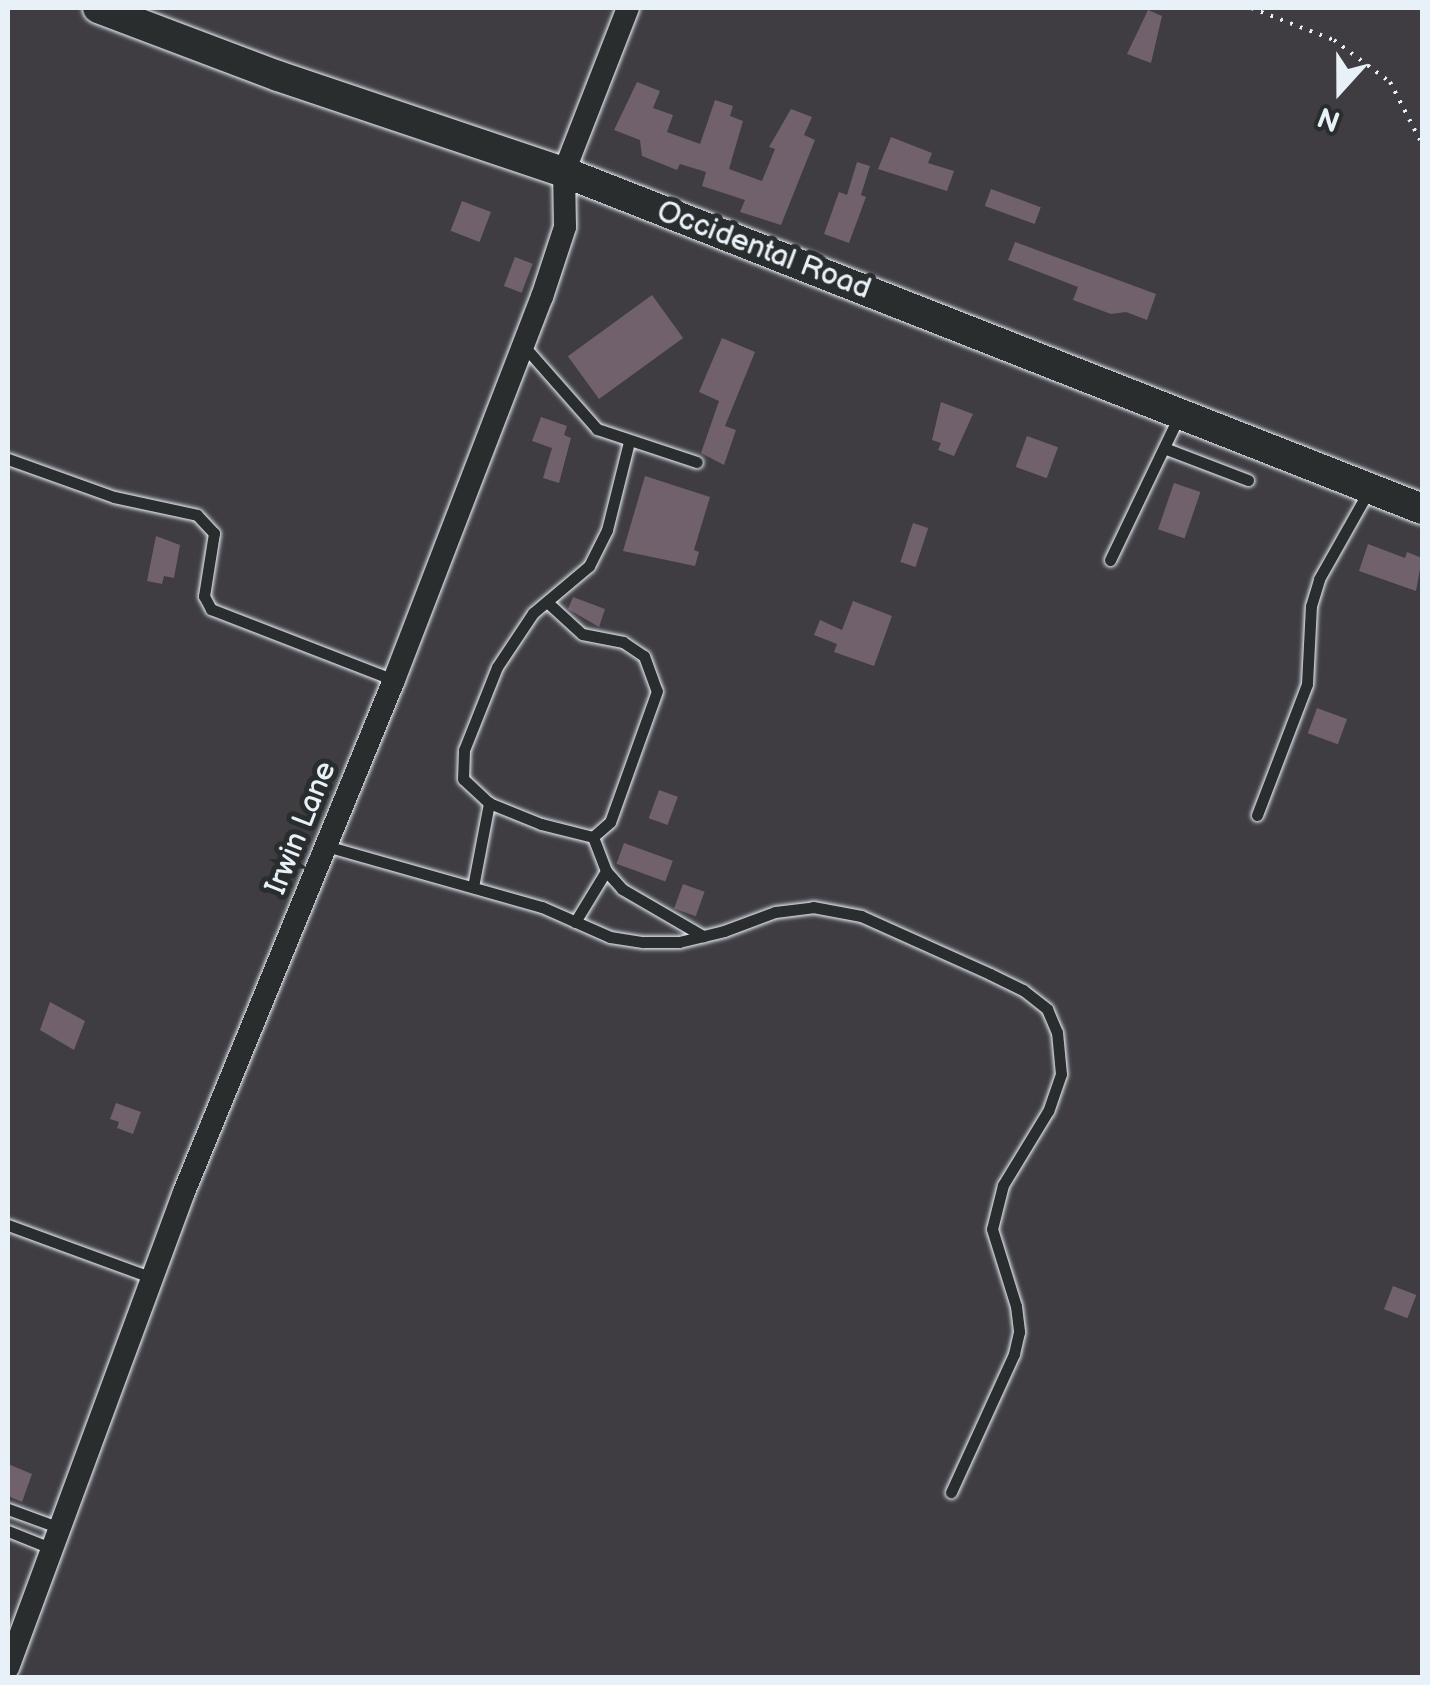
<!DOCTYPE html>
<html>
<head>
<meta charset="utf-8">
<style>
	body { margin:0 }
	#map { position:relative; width:1430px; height:1685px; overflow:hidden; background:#3f3d41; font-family:"Balsamiq Sans",sans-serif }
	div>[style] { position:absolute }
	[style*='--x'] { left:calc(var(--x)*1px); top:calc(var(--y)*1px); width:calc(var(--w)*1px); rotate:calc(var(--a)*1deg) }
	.building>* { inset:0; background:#70616c; transform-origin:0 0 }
	.path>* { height:4px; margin-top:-2px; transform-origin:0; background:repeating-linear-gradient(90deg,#e8f1f8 0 2.5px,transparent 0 10.5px) }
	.roads { filter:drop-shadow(0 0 2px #e8f1f8) drop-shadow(0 0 2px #e8f1f8) }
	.lane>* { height:11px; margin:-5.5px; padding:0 5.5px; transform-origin:5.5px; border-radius:5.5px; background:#2a2d2e }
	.street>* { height:22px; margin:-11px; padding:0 11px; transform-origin:11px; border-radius:11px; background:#2a2d2e }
	.secondary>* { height:30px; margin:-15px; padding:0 15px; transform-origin:15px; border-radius:15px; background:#2a2d2e }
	span { translate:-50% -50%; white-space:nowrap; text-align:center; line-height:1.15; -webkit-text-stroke:10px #2a2d2e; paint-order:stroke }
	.street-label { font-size:30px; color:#e8f1f8 }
	.frame { position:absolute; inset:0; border:10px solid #e8f1f8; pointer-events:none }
	.north { position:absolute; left:1290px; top:40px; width:100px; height:100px; -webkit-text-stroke:8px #2a2d2e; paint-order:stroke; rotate:201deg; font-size:28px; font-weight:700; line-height:40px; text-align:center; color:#e8f1f8 }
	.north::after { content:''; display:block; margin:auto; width:35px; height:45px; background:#e8f1f8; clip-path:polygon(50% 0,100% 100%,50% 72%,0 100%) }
</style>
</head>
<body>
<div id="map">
	<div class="building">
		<div style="clip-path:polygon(1148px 10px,1162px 16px,1151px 63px,1127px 54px)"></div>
		<div style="clip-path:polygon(637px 82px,660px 91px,653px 108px,673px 115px,667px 132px,700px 144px,715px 100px,733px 106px,730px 116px,743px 121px,729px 169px,762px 181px,775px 149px,769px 147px,791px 109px,812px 117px,804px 135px,815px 140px,781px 225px,740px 212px,745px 200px,702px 186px,706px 172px,680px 164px,677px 170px,642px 156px,640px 140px,614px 130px)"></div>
		<div style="clip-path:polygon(891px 137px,932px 153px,928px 163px,954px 171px,947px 191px,878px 169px)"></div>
		<div style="clip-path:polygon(857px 162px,870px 166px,861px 195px,866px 197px,849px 243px,824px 234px,839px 192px,847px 195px)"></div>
		<div style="left:991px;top:189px;width:53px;height:18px;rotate:20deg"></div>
		<div style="left:462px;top:201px;width:31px;height:32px;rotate:21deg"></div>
		<div style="clip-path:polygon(1015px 242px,1156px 294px,1147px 320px,1126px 312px,1111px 314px,1073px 300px,1078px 287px,1008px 260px)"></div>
		<div style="left:515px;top:257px;width:19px;height:31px;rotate:21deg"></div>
		<div style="left:652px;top:295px;width:53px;height:104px;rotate:54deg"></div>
		<div style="clip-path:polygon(722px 338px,755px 352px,725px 426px,736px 430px,724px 465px,701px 453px,719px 401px,699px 392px)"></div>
		<div style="clip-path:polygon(941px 402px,973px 414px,954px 456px,938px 450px,941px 443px,932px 440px)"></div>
		<div style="clip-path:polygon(541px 417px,567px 426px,564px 435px,571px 438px,559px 483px,543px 478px,552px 448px,532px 441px)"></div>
		<div style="left:1027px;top:436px;width:33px;height:33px;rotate:20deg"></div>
		<div style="clip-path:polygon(645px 476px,710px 497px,694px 550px,699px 552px,695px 566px,623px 551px)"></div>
		<div style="left:1174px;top:483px;width:28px;height:49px;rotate:19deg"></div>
		<div style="left:913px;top:523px;width:16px;height:41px;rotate:18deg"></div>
		<div style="clip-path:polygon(156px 536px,180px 545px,174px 578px,164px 576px,162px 584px,147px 581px)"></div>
		<div style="clip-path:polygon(1368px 544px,1405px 558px,1407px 552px,1422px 558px,1416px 591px,1359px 571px)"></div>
		<div style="clip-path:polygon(573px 597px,605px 609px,599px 627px,568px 609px)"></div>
		<div style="clip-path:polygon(853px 601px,892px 616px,874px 666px,834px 652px,837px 644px,814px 635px,820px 620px,842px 630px)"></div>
		<div style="left:1317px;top:708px;width:32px;height:27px;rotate:20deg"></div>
		<div style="left:659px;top:790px;width:20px;height:30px;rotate:20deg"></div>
		<div style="left:624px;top:843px;width:52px;height:22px;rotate:20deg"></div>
		<div style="left:683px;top:884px;width:23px;height:26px;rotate:20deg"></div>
		<div style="clip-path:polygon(50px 1002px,85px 1021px,74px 1050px,40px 1030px)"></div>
		<div style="clip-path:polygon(116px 1103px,141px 1112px,133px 1134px,117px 1128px,119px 1122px,110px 1119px)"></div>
		<div style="left:1393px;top:1286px;width:25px;height:25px;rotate:21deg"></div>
		<div style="clip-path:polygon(8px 1464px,32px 1474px,22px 1502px,8px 1496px)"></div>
	</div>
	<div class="path">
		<div style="--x:1251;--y:8;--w:89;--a:21.1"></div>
		<div style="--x:1334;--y:40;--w:70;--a:36.9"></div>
		<div style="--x:1390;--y:82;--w:70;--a:62.7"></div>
	</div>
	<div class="roads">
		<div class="lane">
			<div style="--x:523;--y:345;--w:112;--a:48.6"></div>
			<div style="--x:597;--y:429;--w:105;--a:18.3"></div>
			<div style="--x:1164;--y:448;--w:90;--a:20.9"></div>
			<div style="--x:8;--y:459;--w:113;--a:19.7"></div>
			<div style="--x:114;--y:497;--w:85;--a:12.2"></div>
			<div style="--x:197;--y:515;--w:25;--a:47"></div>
			<div style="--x:214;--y:533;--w:64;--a:99"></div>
			<div style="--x:204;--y:596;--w:15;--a:62"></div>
			<div style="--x:211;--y:609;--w:196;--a:21.2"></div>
			<div style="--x:1110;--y:560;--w:162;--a:-64.4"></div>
			<div style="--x:547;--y:602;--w:47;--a:42.4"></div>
			<div style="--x:582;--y:634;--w:42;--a:11"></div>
			<div style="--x:623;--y:642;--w:25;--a:34"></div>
			<div style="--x:644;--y:656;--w:37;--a:70"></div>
			<div style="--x:657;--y:691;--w:139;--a:109.7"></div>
			<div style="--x:610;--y:822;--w:23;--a:139"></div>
			<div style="--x:593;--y:837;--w:54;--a:-166"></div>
			<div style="--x:541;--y:824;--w:56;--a:-158"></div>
			<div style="--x:489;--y:803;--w:35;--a:-137"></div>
			<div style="--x:463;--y:779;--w:29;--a:-88"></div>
			<div style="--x:464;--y:750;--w:89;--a:-68.3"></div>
			<div style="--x:497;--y:667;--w:65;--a:-56.3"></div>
			<div style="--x:533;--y:613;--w:73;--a:-40"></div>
			<div style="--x:589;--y:566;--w:40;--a:-63.4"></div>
			<div style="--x:607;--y:530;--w:91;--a:-76"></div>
			<div style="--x:1257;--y:815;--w:140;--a:-69.1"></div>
			<div style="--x:1307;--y:684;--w:78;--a:-87.1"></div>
			<div style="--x:1311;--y:606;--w:28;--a:-73"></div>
			<div style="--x:1319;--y:579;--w:100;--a:-60.6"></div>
			<div style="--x:593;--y:837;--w:36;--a:69"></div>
			<div style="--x:606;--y:871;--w:24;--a:48"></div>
			<div style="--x:622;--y:889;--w:94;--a:30.1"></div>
			<div style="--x:326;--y:846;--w:224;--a:15.8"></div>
			<div style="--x:542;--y:907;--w:74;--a:23.8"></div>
			<div style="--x:610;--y:937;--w:33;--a:9"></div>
			<div style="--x:643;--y:942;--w:36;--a:0"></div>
			<div style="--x:679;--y:942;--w:46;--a:-13.7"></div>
			<div style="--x:724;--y:931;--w:54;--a:-20.4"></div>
			<div style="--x:775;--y:912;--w:38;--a:-7"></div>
			<div style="--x:813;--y:907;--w:49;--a:10.6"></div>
			<div style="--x:861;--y:916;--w:141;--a:24.2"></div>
			<div style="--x:990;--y:974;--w:37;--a:26"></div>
			<div style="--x:1023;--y:990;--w:31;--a:38"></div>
			<div style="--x:1047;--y:1009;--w:25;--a:67"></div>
			<div style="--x:1057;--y:1032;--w:42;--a:84.6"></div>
			<div style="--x:1061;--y:1074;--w:39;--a:109"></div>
			<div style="--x:1048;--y:1111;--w:87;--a:121.3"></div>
			<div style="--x:1003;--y:1185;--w:45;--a:104"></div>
			<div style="--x:992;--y:1229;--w:81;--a:72.7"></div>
			<div style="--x:1016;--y:1306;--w:26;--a:83"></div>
			<div style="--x:1019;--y:1332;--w:23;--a:103"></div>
			<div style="--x:1014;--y:1354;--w:152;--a:114.5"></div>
			<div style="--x:473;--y:887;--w:86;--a:-79.2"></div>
			<div style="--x:575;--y:922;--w:60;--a:-58.7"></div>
			<div style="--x:8;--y:1225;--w:154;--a:20.1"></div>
			<div style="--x:8;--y:1509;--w:55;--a:20.1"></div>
			<div style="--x:8;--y:1531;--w:48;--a:21.8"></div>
		</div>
		<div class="street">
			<div style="--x:8;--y:1668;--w:507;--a:-69.71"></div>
			<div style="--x:184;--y:1192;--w:553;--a:-67.7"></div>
			<div style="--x:394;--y:680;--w:411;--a:-68.9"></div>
			<div style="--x:542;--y:297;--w:74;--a:-71.8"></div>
			<div style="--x:565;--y:227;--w:55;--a:-91"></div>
			<div style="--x:564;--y:172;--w:176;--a:-68.7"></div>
		</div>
		<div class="secondary">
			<div style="--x:98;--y:8;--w:192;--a:20.7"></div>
			<div style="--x:278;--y:76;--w:302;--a:18.6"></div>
			<div style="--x:564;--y:172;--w:922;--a:21.44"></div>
		</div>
	</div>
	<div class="street-label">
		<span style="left:764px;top:250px;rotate:21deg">Occidental Road</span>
		<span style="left:301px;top:828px;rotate:-68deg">Irwin Lane</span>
	</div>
	<div class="frame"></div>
	<div class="north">N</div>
</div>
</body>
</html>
